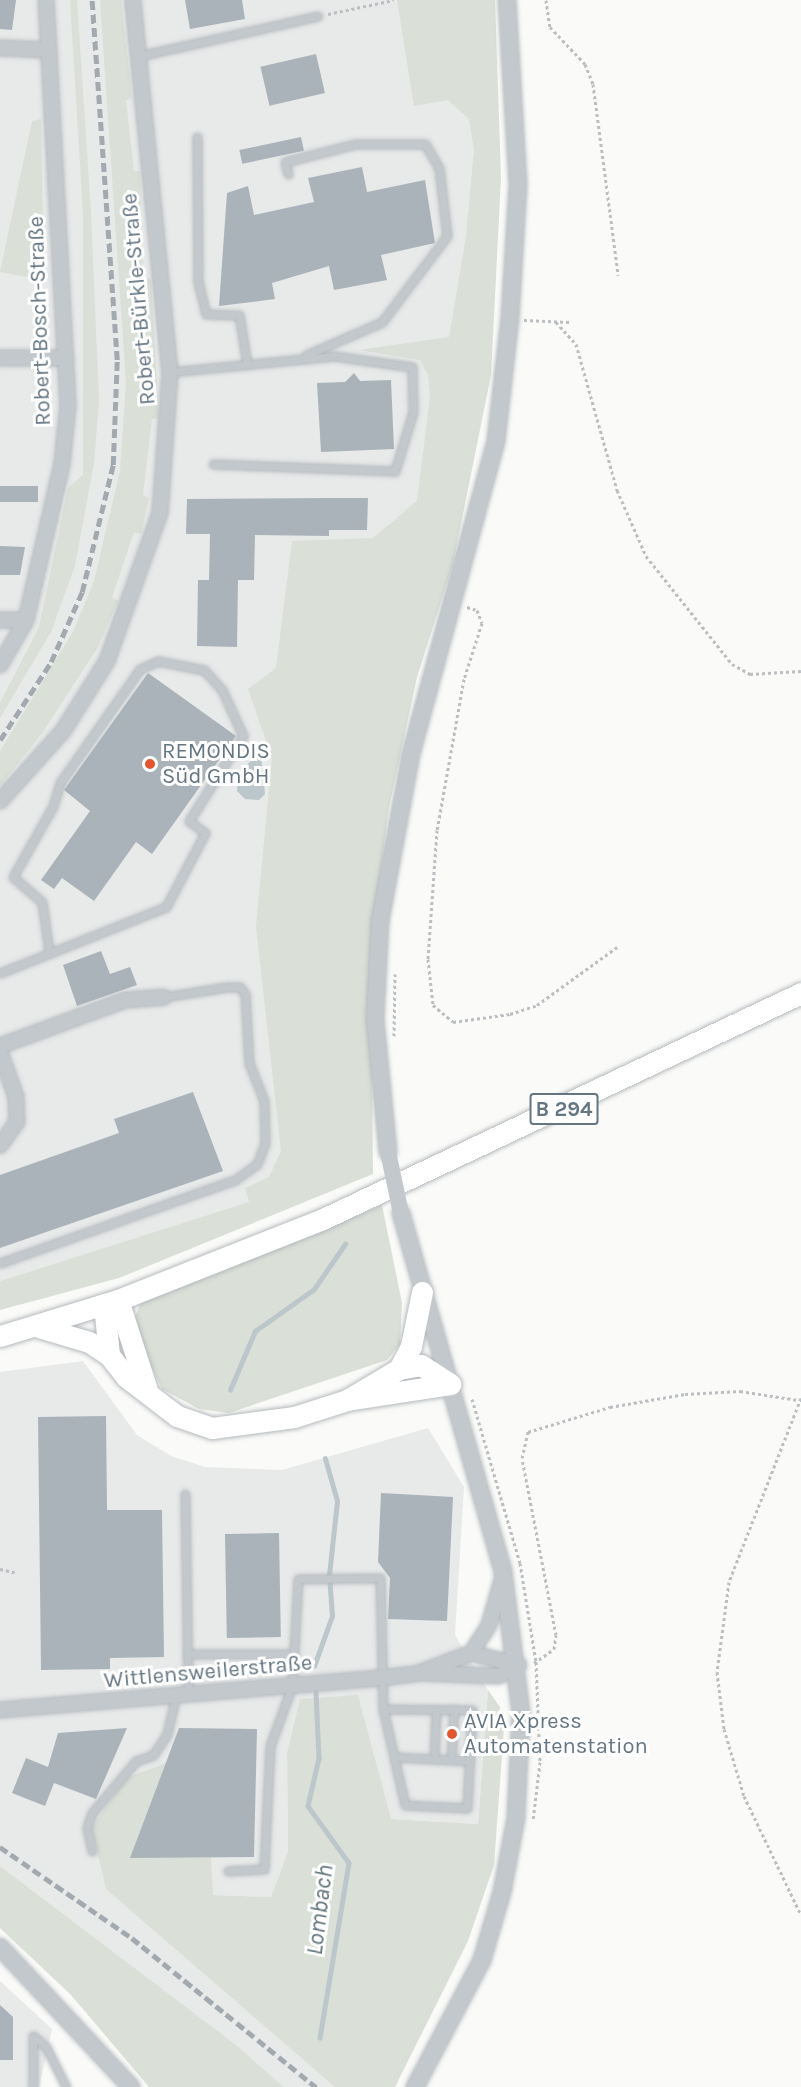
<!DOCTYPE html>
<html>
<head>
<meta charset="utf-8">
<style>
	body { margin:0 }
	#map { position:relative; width:801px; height:2087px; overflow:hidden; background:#fafaf8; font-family:Karla,sans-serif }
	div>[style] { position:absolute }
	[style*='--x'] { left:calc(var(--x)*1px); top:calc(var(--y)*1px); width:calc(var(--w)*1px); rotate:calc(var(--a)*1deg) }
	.built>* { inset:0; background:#e8e9e9 }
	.green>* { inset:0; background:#dadfd7 }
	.water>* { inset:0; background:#bbc7cb }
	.stream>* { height:4.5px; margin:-2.25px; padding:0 2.25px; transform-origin:2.25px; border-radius:2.25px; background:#bbc7cb }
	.building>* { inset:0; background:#aab3b9; transform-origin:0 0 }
	.path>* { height:3px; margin-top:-1.5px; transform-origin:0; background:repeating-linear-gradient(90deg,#bbbfc2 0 3px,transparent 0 6px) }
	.roads { filter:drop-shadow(0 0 2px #b5babe) drop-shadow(0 0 2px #b5babe) }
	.service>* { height:7px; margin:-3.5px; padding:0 3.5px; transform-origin:3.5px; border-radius:3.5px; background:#c3c8cc }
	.minor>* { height:14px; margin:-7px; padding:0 7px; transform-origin:7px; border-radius:7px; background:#c3c8cc }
	.tertiary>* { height:16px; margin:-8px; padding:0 8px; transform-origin:8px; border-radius:8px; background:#c3c8cc }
	.primary>* { height:21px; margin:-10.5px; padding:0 10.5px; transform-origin:10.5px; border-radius:10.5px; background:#fff }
	.rail>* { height:4.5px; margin-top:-2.25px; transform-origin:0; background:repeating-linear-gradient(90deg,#a2aab0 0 9px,transparent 0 13.5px) }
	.tertiary-bridge>* { height:16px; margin:-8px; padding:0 8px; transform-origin:8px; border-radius:8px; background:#c3c8cc }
	.dots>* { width:16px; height:16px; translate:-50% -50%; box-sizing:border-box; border:3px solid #fff; border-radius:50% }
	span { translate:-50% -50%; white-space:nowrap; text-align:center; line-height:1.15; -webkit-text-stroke:6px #fff; paint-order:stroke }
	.shield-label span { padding:2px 4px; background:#fff; border:2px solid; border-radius:4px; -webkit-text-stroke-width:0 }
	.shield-label { font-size:21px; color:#657683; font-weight:700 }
	.street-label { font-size:22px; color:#657683 }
	.poi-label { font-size:22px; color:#657683 }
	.left { translate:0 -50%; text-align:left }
	.water-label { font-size:24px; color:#60757c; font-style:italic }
</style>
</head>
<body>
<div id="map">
	<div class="built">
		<div style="clip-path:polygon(0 0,476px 0,492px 216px,350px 995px,361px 1167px,0 1281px)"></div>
		<div style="clip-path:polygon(83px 1361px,137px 1435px,171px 1456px,205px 1467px,282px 1470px,428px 1428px,464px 1487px,455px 1635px,488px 1690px,478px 1824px,390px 1819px,358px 1696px,287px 1754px,288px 1851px,271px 1897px,213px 1895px,338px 2087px,284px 2087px,235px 2044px,0 1866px,0 1372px)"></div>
		<div style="clip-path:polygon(0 1981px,52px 2029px,39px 2087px,0 2087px)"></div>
	</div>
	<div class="green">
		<div style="clip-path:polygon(70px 0,77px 0,91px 213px,99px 401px,94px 463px,75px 566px,51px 632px,0 718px,0 703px,39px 627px,68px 488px,83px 475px,83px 214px)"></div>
		<div style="clip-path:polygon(100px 0,121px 0,132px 98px,126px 100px,134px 171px,140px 171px,143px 278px,151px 278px,159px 418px,152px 419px,143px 495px,149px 498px,141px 534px,134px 532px,112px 597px,118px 601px,98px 647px,43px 732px,0 786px,0 751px,73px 632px,94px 581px,120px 471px,126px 383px)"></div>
		<div style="clip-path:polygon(397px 0,495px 0,501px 178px,491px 375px,453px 564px,417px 677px,389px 808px,371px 947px,373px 1174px,119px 1278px,0 1310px,0 1281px,249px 1202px,245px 1188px,269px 1177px,281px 1151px,256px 926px,272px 758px,248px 689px,276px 668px,292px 541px,373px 538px,417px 501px,430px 397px,428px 375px,420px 360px,359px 350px,449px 337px,466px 236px,474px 150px,469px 119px,448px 100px,414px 106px)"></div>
		<div style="clip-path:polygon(41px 119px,44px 280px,0 272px,32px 121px)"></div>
		<div style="clip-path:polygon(382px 1205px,402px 1303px,400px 1344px,387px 1360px,229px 1413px,199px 1409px,162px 1389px,132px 1325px,142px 1299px)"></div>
		<div style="clip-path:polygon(488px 1690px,505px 1714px,494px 1865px,468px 1941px,395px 2087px,335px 2087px,106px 1889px,92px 1828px,126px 1778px,166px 1763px,130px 1858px,211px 1857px,213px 1895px,271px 1897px,288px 1851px,287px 1754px,300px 1699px,358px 1695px,391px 1819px,478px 1824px)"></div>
		<div style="clip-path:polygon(0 1866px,235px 2044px,284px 2087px,149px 2087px,71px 1995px,0 1928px)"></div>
	</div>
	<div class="water">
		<div style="clip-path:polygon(260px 746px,265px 794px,259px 800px,245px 799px,237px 791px,238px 779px)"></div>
	</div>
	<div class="stream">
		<div style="--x:230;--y:1390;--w:64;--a:-67"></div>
		<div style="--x:255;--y:1331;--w:72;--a:-35.4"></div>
		<div style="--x:314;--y:1289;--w:55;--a:-55.4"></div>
		<div style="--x:314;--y:1666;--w:53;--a:-70.2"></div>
		<div style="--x:332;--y:1616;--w:41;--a:-94.2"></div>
		<div style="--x:329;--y:1575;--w:74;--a:-83.8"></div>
		<div style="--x:337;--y:1501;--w:44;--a:-105.9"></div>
		<div style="--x:316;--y:1692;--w:66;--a:87.4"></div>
		<div style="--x:319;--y:1758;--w:49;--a:102.9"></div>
		<div style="--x:308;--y:1806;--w:70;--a:54.3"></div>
		<div style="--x:349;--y:1863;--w:177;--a:99.4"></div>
	</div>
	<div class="building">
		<div style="clip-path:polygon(0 0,16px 0,12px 30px,0 29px)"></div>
		<div style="clip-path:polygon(185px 0,242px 0,245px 19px,190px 29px)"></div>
		<div style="left:316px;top:54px;width:40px;height:57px;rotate:77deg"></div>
		<div style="left:301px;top:137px;width:14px;height:63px;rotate:78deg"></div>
		<div style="clip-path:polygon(362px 167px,367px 192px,425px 180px,435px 243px,381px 255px,387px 280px,334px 290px,329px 266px,272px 283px,275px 299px,219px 306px,227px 193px,248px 186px,254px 215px,314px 202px,308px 178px)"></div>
		<div style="clip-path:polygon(354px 373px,360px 381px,391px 380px,394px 449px,321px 452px,317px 383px,345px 382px)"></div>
		<div style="left:0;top:486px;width:38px;height:16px"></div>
		<div style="clip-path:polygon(334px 498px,368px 498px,367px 530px,329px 530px,329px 536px,255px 535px,254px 580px,238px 580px,237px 647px,197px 646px,198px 580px,209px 580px,210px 534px,186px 534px,187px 499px)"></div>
		<div style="clip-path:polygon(0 546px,25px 547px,20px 575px,0 575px)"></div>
		<div style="clip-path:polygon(148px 673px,236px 736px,152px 854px,136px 842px,94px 901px,62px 878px,54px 889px,41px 880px,90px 811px,64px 790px)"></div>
		<div style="clip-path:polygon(101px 951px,110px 974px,130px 967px,137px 985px,77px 1006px,63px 965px)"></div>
		<div style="clip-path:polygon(193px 1092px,223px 1171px,0 1248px,0 1175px,119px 1133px,114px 1119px)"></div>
		<div style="clip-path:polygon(106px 1416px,107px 1510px,162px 1510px,164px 1657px,110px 1658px,110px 1669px,41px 1670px,38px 1417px)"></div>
		<div style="clip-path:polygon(381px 1493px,453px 1497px,447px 1621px,388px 1619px,390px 1578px,378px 1562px)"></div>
		<div style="left:279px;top:1533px;width:104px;height:54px;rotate:89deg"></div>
		<div style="clip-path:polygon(127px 1728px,96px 1799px,54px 1783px,45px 1806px,12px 1793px,26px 1758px,48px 1767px,58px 1733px)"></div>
		<div style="clip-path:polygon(179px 1728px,257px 1729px,254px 1857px,130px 1858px)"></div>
		<div style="clip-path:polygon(0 2005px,13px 2017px,13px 2060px,0 2060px)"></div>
	</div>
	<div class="path">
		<div style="--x:546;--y:0;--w:27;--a:82"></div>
		<div style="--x:550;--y:27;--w:51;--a:46.6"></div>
		<div style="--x:585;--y:64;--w:22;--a:68"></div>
		<div style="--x:593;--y:84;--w:193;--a:82.5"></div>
		<div style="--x:328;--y:14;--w:67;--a:-12"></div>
		<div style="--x:524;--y:320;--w:45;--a:2.5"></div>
		<div style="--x:556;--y:322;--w:30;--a:48"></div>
		<div style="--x:576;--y:344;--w:152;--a:74.3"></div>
		<div style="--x:617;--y:490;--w:72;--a:66.3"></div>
		<div style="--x:646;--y:556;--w:138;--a:51.5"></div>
		<div style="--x:732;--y:664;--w:21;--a:29"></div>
		<div style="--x:750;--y:674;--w:51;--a:-3.4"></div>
		<div style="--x:467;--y:607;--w:10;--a:17"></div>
		<div style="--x:477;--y:610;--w:14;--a:69"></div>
		<div style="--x:482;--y:623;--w:59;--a:107.8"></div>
		<div style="--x:464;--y:679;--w:153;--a:100.1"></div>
		<div style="--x:437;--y:830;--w:129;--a:94"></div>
		<div style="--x:428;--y:959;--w:46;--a:83.8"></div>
		<div style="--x:433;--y:1005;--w:26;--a:40"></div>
		<div style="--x:453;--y:1022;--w:58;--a:-8"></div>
		<div style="--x:510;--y:1014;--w:28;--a:-18"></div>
		<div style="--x:537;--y:1005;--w:99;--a:-35.9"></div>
		<div style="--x:394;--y:1036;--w:62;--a:-89.1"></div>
		<div style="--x:801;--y:1398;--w:198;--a:111.4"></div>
		<div style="--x:729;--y:1582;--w:91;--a:97.6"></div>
		<div style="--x:717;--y:1672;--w:57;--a:83"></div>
		<div style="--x:724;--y:1729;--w:70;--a:73.4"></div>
		<div style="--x:744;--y:1796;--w:132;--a:64.4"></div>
		<div style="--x:472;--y:1399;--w:171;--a:73.7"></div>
		<div style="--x:520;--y:1563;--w:100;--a:80.8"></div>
		<div style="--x:536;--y:1662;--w:100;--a:87.7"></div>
		<div style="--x:540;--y:1762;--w:59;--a:96.8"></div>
		<div style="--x:0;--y:1569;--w:18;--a:13"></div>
		<div style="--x:534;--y:1663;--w:24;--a:-35"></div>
		<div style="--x:554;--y:1649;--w:14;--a:-82"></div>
		<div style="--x:556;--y:1635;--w:180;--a:-100.9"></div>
		<div style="--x:522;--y:1458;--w:27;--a:-77"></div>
		<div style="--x:528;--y:1432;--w:86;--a:-17"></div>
		<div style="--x:610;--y:1407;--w:76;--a:-9.8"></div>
		<div style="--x:685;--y:1394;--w:55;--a:-3.1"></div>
		<div style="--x:740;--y:1391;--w:59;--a:8.8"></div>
	</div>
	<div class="roads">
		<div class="service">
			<div style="--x:139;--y:56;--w:183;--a:-12.6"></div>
			<div style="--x:197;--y:137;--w:145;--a:89.6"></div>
			<div style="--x:198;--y:282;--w:33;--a:76"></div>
			<div style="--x:206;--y:314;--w:33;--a:2"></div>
			<div style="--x:239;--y:315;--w:50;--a:80.7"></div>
			<div style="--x:288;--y:174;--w:12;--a:-104"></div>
			<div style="--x:285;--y:162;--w:72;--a:-14.4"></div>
			<div style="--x:355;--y:144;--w:70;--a:0"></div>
			<div style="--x:425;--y:144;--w:28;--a:60"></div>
			<div style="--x:439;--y:168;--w:68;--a:83.3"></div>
			<div style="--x:447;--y:236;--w:108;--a:127.1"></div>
			<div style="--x:382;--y:322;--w:83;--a:156.5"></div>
			<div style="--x:170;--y:372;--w:165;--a:-5.6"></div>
			<div style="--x:334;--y:356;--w:79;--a:8"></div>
			<div style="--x:412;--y:367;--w:45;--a:88.7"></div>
			<div style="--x:413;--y:412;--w:62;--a:107"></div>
			<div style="--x:395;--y:471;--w:182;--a:-177.8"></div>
			<div style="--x:0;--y:973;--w:179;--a:-21.7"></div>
			<div style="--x:166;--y:907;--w:84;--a:-62.2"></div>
			<div style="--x:205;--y:833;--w:20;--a:-143"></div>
			<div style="--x:189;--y:821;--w:101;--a:-57.6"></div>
			<div style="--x:243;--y:736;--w:51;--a:-114.5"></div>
			<div style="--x:222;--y:690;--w:27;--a:-132"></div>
			<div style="--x:204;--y:670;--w:47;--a:-168.9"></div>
			<div style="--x:158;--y:661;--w:20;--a:156"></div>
			<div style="--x:140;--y:669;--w:139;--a:125.1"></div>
			<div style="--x:60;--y:783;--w:24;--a:107"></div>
			<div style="--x:53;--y:806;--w:81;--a:119.4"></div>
			<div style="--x:13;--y:877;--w:38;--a:41"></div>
			<div style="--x:42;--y:902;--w:50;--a:82"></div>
			<div style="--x:0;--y:1263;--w:249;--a:-19.5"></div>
			<div style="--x:235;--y:1180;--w:27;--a:-36"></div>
			<div style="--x:257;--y:1164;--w:22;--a:-69"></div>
			<div style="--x:265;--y:1143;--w:42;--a:-91.4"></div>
			<div style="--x:264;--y:1101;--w:41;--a:-111.5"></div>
			<div style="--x:249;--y:1063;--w:69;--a:-93.3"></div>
			<div style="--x:245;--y:994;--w:9;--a:-126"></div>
			<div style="--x:240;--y:987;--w:13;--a:180"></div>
			<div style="--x:227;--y:987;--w:64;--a:171"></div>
			<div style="--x:185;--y:1494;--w:201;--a:89.1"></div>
			<div style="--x:187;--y:1654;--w:107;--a:0"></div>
			<div style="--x:395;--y:1757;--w:56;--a:3.1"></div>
			<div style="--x:451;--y:1760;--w:51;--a:-86.6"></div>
			<div style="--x:434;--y:1759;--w:50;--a:-87.7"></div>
			<div style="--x:451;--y:1760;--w:19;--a:3"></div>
			<div style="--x:92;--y:1851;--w:24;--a:-102"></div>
			<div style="--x:87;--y:1828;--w:16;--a:-72"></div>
			<div style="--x:92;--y:1813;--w:68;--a:-49.8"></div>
			<div style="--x:136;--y:1761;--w:18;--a:-19"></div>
			<div style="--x:153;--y:1755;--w:25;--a:-56"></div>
			<div style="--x:167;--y:1734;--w:39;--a:-77"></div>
			<div style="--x:228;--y:1871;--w:36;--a:-3"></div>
			<div style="--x:264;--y:1869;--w:123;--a:-87.2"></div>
			<div style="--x:270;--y:1746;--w:64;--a:-69.9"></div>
			<div style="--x:292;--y:1686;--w:107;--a:-86.8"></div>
			<div style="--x:298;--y:1579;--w:82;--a:-0.7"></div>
			<div style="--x:380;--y:1578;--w:131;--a:88.7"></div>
			<div style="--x:383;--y:1709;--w:98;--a:77.1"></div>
			<div style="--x:405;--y:1805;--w:62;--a:2.8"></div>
			<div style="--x:467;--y:1808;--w:98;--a:-87.1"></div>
			<div style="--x:472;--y:1710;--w:89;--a:-179.4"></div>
			<div style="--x:33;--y:2087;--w:51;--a:-90"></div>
			<div style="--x:33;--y:2036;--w:17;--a:40"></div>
			<div style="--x:46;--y:2047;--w:45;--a:63.4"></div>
		</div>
		<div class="minor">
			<div style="--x:0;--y:48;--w:49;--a:2.3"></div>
			<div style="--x:0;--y:358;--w:66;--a:0"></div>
			<div style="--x:0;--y:620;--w:26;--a:0"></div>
			<div style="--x:0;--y:665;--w:52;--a:-60"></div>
			<div style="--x:26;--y:620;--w:160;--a:-77"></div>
			<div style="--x:62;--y:464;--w:59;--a:-84.2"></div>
			<div style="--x:68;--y:405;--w:406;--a:-93.1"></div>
			<div style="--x:0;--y:801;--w:94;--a:-48"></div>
			<div style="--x:63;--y:731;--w:83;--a:-57.8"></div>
			<div style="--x:107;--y:661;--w:157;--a:-70.3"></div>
			<div style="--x:160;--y:513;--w:141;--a:-85.9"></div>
			<div style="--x:170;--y:372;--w:374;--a:-95.7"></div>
			<div style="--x:0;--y:1046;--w:133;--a:-20.2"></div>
			<div style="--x:125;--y:1000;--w:39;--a:-4"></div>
			<div style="--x:0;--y:1052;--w:48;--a:70.4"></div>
			<div style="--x:16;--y:1097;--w:25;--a:88"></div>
			<div style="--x:17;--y:1122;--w:29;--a:126"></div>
			<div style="--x:471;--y:1653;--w:33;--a:-57"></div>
			<div style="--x:489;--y:1625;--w:48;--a:-74.2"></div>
			<div style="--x:422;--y:1673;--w:77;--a:2.2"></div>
			<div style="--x:499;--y:1676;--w:23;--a:-29"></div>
			<div style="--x:0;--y:1710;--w:382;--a:-4.8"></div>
			<div style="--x:381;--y:1678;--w:38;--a:-7"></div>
			<div style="--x:419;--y:1673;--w:56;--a:-21"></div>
			<div style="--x:471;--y:1653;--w:49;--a:14"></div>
		</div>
		<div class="tertiary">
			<div style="--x:388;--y:1152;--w:134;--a:-95.6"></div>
			<div style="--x:375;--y:1019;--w:98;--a:-87.1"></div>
			<div style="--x:380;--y:921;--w:170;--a:-79.5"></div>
			<div style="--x:411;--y:754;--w:324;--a:-74.8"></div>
			<div style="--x:496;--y:441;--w:123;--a:-83.5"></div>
			<div style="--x:510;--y:319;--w:135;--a:-86.6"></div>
			<div style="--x:518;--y:184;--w:184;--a:-93.4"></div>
			<div style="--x:401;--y:1213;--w:372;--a:74.1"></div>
			<div style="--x:503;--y:1571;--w:144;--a:82.8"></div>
			<div style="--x:521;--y:1714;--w:104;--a:92.8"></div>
			<div style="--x:516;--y:1818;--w:75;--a:100.7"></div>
			<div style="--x:502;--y:1892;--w:71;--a:106.4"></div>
			<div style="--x:482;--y:1960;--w:144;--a:117.8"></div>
			<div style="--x:0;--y:1947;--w:192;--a:46.9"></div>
		</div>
		<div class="primary">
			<div style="--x:118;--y:1300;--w:98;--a:72.1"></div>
			<div style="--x:104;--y:1304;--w:51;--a:84.4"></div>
			<div style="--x:109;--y:1355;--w:28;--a:52"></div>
			<div style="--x:126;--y:1377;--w:64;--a:37.4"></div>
			<div style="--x:177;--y:1416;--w:37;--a:19"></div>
			<div style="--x:212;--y:1428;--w:83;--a:-7.6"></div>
			<div style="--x:294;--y:1417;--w:56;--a:-17.8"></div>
			<div style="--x:347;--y:1400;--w:61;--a:-30.8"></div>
			<div style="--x:399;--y:1369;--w:22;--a:-10"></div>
			<div style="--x:421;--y:1365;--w:35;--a:33"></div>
			<div style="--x:450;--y:1384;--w:104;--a:171.2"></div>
			<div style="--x:35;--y:1326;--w:56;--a:16.5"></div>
			<div style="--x:89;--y:1342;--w:24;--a:33"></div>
			<div style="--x:0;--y:1336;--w:123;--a:-17"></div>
			<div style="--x:118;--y:1300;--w:220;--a:-21.6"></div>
			<div style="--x:323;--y:1219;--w:529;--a:-25.3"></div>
			<div style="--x:399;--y:1369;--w:26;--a:-62"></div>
			<div style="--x:411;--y:1346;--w:55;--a:-78.5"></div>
		</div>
	</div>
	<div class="rail">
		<div style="--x:0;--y:740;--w:93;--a:-56.8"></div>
		<div style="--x:51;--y:662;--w:77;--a:-66.1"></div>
		<div style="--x:82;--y:592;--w:131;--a:-76.3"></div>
		<div style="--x:113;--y:465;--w:105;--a:-87.8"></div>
		<div style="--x:117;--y:360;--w:361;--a:-94"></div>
		<div style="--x:0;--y:1847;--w:160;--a:34.6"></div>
		<div style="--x:132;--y:1938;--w:237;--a:39"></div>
	</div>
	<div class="tertiary-bridge">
		<div style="--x:388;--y:1152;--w:62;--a:78"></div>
	</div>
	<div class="dots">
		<div style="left:150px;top:764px;background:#e4572e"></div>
		<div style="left:452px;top:1734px;background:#e4572e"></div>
	</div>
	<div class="shield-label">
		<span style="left:564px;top:1109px">B 294</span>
	</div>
	<div class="street-label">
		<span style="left:139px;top:299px;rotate:-95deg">Robert-Bürkle-Straße</span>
		<span style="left:40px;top:321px;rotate:-92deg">Robert-Bosch-Straße</span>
		<span style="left:208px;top:1672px;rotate:-5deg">Wittlensweilerstraße</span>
	</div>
	<div class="poi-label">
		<span class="left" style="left:162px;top:764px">REMONDIS<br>Süd GmbH</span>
		<span class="left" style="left:464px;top:1734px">AVIA Xpress<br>Automatenstation</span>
	</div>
	<div class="water-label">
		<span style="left:320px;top:1910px;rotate:-83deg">Lombach</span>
	</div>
</div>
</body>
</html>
